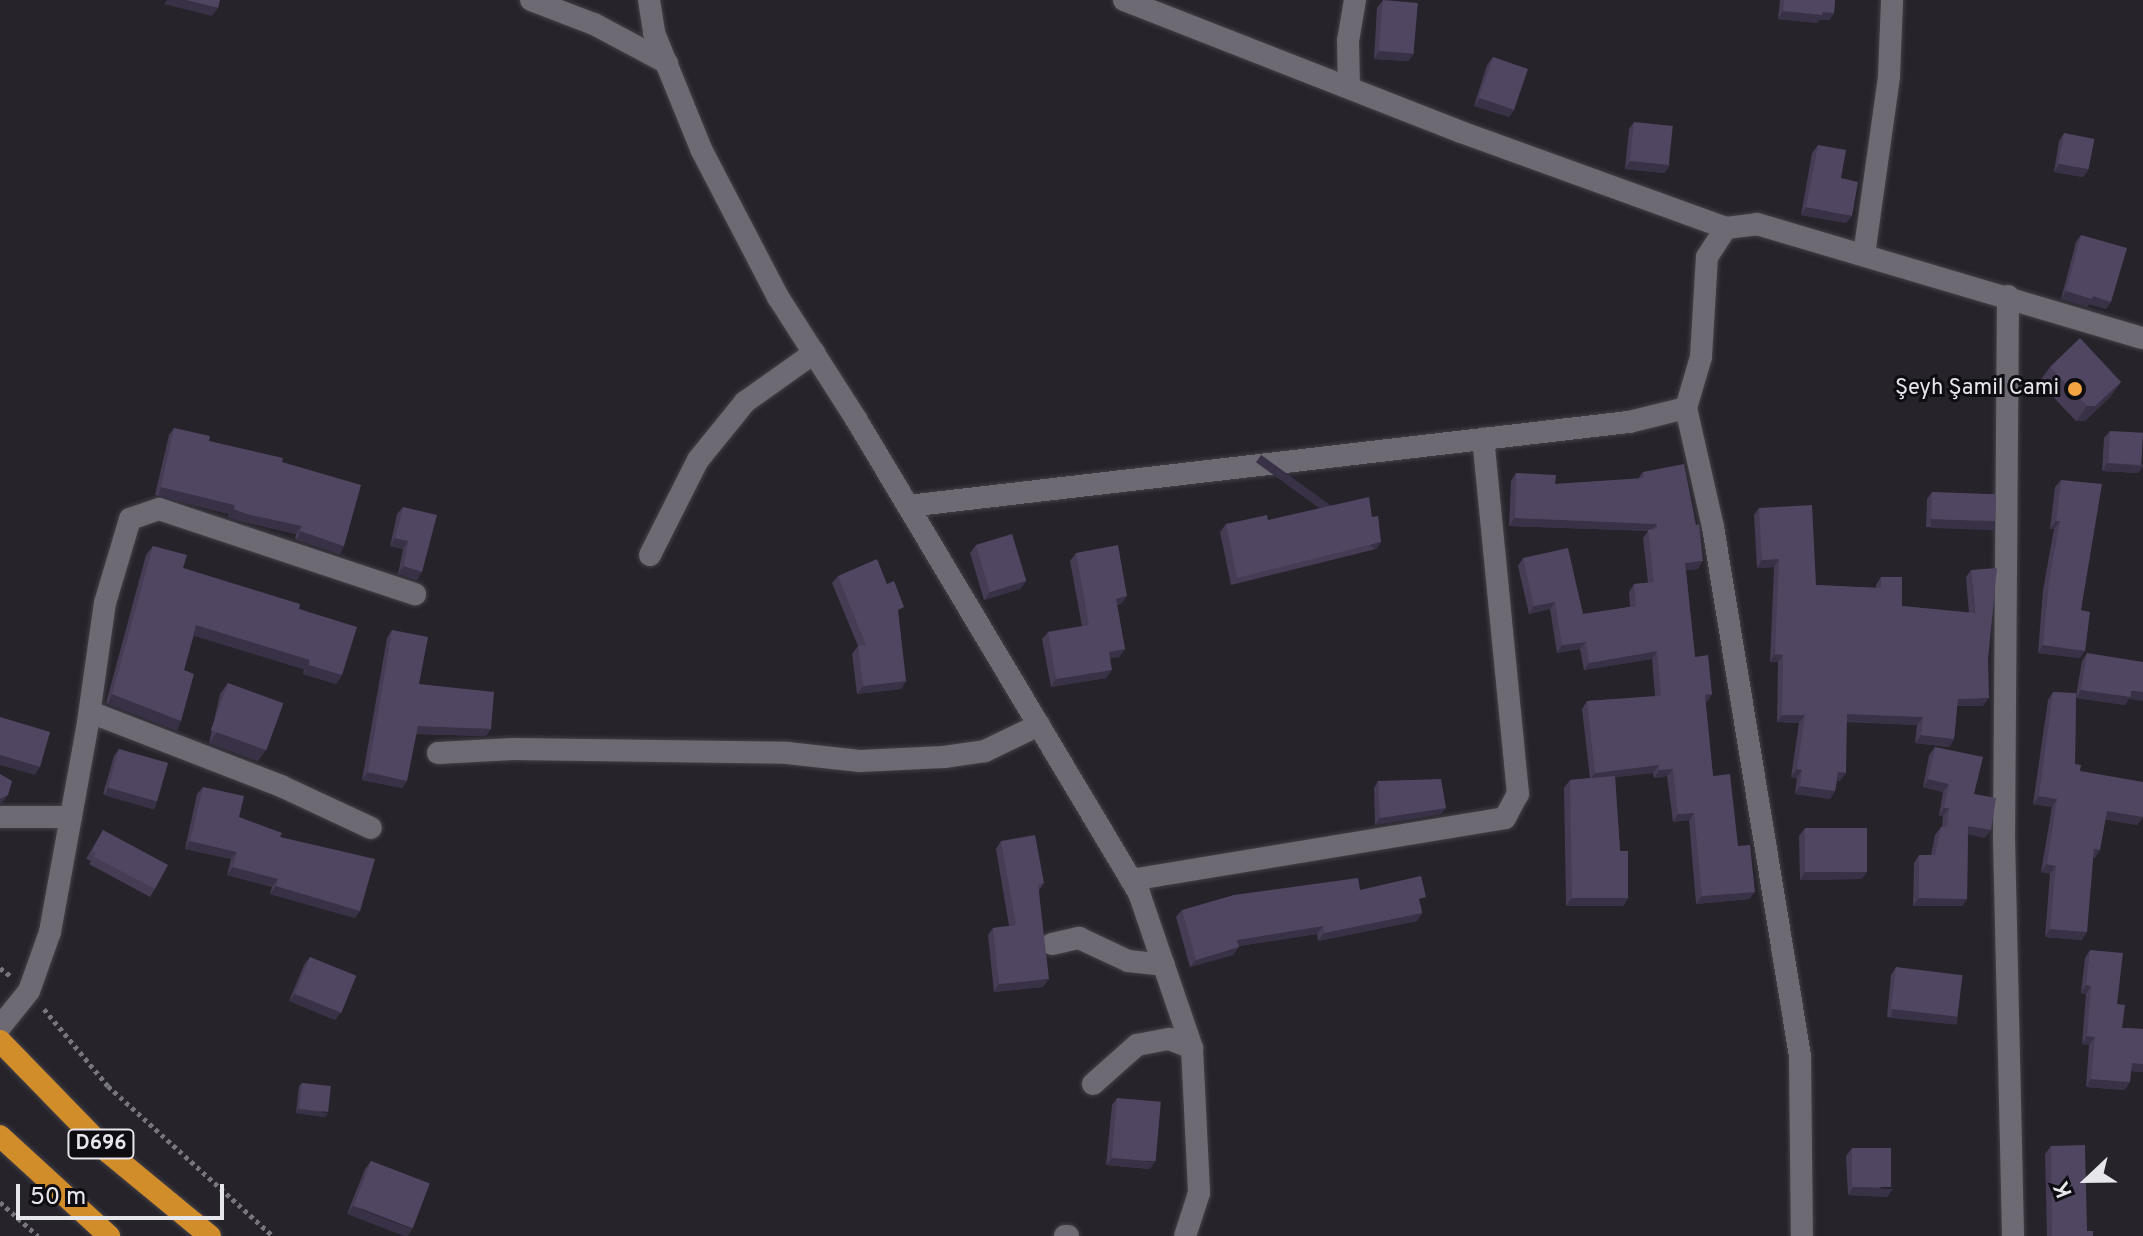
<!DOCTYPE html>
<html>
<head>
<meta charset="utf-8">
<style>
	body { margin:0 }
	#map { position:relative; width:2143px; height:1236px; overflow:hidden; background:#26232b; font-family:Overpass,sans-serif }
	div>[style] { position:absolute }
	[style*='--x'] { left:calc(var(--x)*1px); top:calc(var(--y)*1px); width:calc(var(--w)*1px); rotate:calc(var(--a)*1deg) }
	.path>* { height:5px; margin-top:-2.5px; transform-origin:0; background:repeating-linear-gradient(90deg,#78767d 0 4px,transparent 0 8px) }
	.roads { filter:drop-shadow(0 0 2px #434047) drop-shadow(0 0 2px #434047) }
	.minor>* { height:22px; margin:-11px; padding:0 11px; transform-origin:11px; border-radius:11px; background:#6d6a73 }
	.tertiary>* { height:22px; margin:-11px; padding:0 11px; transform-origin:11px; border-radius:11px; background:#6d6a73 }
	.trunk>* { height:22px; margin:-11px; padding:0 11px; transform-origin:11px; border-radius:11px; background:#d28d2b }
	.wall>* { inset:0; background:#463c54 }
	.shaded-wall>* { inset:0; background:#393145; transform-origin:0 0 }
	.building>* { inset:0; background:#514662; transform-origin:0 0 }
	.dots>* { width:22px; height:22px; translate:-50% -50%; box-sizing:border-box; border:4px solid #0e0d11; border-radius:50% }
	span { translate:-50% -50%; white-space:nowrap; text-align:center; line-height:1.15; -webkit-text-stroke:6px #0e0d11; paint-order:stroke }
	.shield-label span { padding:2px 6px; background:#0e0d11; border:2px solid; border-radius:6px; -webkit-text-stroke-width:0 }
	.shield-label { font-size:20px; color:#e7e6eb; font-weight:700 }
	.poi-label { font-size:22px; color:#e7e6eb }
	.right { translate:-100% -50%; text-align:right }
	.north { position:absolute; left:2047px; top:1140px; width:80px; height:80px; -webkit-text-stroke:6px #0e0d11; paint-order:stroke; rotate:248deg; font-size:22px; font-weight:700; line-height:32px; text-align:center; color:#e7e6eb }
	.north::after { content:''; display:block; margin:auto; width:28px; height:36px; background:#e7e6eb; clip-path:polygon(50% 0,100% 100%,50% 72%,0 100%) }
	.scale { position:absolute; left:16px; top:1184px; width:208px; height:36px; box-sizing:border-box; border:4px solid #e7e6eb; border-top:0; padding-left:10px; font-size:24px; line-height:28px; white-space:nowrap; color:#e7e6eb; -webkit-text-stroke:6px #0e0d11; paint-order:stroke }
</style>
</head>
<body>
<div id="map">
	<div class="path">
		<div style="--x:0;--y:968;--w:15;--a:37"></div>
		<div style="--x:44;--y:1009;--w:100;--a:50.3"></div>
		<div style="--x:108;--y:1086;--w:223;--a:42.3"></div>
		<div style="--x:0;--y:1202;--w:51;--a:41.8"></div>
	</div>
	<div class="roads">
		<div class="minor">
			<div style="--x:531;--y:0;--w:67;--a:20.9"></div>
			<div style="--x:594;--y:24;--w:83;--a:28.1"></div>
			<div style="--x:1124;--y:0;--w:362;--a:21.4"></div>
			<div style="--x:1461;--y:132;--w:282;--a:19.9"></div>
			<div style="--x:1349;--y:88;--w:47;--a:-91.2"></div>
			<div style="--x:1348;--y:41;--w:42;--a:-80.3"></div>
			<div style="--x:1864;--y:255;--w:181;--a:-82"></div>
			<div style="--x:1889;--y:76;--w:76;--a:-87.7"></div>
			<div style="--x:2008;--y:296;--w:541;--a:90.42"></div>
			<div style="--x:2004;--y:837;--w:399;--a:88.7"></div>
			<div style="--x:1686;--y:408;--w:122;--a:77.2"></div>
			<div style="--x:1713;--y:527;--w:536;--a:80.66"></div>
			<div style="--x:1800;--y:1056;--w:180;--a:89.4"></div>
			<div style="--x:908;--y:506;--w:726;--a:-6.65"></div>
			<div style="--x:1629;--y:422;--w:59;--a:-13.8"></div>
			<div style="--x:1686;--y:408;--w:53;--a:-73.6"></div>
			<div style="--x:1701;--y:357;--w:100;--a:-86.6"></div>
			<div style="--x:1707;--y:257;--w:35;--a:-57"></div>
			<div style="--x:1726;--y:228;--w:31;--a:-7"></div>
			<div style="--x:1757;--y:224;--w:402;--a:16.5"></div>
			<div style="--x:650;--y:555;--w:106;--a:-63.2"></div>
			<div style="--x:698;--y:460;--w:75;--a:-51"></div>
			<div style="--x:745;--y:402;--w:85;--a:-35.4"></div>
			<div style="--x:90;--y:712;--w:205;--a:21.2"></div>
			<div style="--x:281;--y:786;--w:99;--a:25"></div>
			<div style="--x:438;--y:753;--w:75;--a:-3.1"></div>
			<div style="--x:513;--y:749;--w:274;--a:0.8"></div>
			<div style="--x:787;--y:753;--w:73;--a:6.3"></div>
			<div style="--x:860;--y:761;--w:84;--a:-2.7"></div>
			<div style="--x:944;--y:757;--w:41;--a:-8.3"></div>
			<div style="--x:985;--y:751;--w:60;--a:-25.7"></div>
			<div style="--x:0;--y:817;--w:71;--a:0"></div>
			<div style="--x:1131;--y:880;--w:379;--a:-9.4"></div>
			<div style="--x:1505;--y:818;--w:27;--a:-62"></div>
			<div style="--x:1518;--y:794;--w:357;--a:-95.6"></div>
			<div style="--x:1052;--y:944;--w:28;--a:-13"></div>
			<div style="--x:1079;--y:938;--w:54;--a:25.1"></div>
			<div style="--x:1128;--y:961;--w:36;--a:6"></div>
			<div style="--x:0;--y:1027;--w:46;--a:-51.1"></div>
			<div style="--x:29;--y:991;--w:63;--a:-70.4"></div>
			<div style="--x:50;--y:932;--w:213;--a:-79.7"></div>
			<div style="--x:88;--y:722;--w:120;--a:-81.9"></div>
			<div style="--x:105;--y:603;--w:88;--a:-73.4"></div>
			<div style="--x:130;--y:519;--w:31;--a:-19"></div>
			<div style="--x:159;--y:509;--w:270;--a:18.4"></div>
			<div style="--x:1093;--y:1084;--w:59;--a:-41.6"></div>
			<div style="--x:1137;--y:1045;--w:33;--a:-11"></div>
			<div style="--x:1169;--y:1039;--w:25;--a:21"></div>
			<div style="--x:1065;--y:1236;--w:3;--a:0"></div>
		</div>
		<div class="tertiary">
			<div style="--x:649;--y:0;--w:33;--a:81"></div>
			<div style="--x:654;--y:33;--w:127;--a:67.9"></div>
			<div style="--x:702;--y:151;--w:165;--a:62.5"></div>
			<div style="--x:778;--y:297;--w:145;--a:57.4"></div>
			<div style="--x:856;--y:419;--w:552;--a:59.16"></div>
			<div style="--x:1139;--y:893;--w:164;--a:71.1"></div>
			<div style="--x:1192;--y:1048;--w:145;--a:87.2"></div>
			<div style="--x:1199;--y:1193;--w:45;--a:108"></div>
		</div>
		<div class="trunk">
			<div style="--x:0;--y:1041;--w:155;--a:45.8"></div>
			<div style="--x:108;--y:1152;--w:132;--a:39.5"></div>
			<div style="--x:0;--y:1136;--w:148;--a:42.5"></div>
		</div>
	</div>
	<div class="wall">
		<div style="clip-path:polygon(1383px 0,1414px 53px,1408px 61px,1374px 59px,1377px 8px)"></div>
		<div style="clip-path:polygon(1780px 0,1835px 0,1834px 13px,1829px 20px,1819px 20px,1817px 23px,1778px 19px)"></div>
		<div style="clip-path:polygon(1493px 57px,1515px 109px,1509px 117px,1474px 106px,1487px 65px)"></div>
		<div style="clip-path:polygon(1634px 122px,1670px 165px,1664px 173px,1625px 169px,1629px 129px)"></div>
		<div style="clip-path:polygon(2064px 133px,2083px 177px,2054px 172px,2059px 141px)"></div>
		<div style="clip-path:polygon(1818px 145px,1841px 178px,1846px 223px,1801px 215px,1812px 153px)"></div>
		<div style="clip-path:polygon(2081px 235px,2111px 302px,2106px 309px,2089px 304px,2087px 307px,2061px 299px,2076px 242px)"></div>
		<div style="clip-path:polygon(2050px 367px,2121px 382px,2110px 397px,2085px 421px,2076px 421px,2039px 382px)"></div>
		<div style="clip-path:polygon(174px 428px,209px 441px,282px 462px,344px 546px,339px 554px,295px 539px,296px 534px,240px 521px,228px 517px,229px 513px,155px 495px,169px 435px)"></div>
		<div style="clip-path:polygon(2110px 431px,2143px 466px,2138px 473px,2102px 471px,2104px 438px)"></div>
		<div style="clip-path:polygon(1643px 472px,1698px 569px,1686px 570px,1695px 657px,1712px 694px,1707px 702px,1705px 702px,1713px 776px,1755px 892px,1749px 899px,1696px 904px,1689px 820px,1673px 822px,1667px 776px,1654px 778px,1653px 773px,1615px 777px,1620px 851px,1628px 898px,1623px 906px,1566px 906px,1564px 788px,1570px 780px,1590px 778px,1582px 709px,1587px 701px,1655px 696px,1652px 659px,1584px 670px,1580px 649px,1557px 653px,1550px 609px,1529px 614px,1518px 566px,1523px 558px,1583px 614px,1630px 607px,1629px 592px,1634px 584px,1648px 583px,1643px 538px,1648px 531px,1509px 526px,1511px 481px,1516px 473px,1555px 484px,1638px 479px)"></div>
		<div style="clip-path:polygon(2061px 480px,2081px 610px,2080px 658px,2038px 653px,2043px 590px,2054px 529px,2050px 529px,2055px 487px)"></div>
		<div style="clip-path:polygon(1932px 492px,1990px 529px,1926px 527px,1927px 499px)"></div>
		<div style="clip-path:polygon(403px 507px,417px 580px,398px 574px,403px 549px,390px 546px,397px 514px)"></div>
		<div style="clip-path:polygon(1759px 508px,1816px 585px,1876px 588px,1876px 585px,1881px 577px,1902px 606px,1969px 613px,1966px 577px,1971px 570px,1983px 706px,1957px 706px,1954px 739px,1949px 747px,1915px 743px,1917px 725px,1846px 722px,1840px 781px,1837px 780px,1835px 791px,1830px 799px,1795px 794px,1797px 778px,1791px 777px,1799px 723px,1777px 722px,1778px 662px,1770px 662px,1774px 567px,1757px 568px,1754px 515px)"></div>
		<div style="clip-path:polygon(1372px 517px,1381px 542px,1376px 549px,1231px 585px,1220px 532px,1226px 524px,1268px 520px)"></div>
		<div style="clip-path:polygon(976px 545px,1026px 581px,1020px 589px,984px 600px,970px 553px)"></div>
		<div style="clip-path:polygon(153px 546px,183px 568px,299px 609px,342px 675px,336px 684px,303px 674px,304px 669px,194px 635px,184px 670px,175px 730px,106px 703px,146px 555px)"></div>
		<div style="clip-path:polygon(1076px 553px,1121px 604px,1117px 605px,1125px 649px,1119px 657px,1110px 658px,1106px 678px,1051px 687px,1042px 639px,1048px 632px,1082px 626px,1070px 561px)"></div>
		<div style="clip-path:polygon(838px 576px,898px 615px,906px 681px,901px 689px,857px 694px,852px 654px,858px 646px,832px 583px)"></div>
		<div style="clip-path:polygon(392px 630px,419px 684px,486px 736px,416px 734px,402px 788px,362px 780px,387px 638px)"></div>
		<div style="clip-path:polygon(2087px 653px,2129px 699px,2125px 705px,2076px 698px,2075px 764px,2080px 771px,2143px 817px,2137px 825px,2105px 819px,2095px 858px,2093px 857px,2082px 940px,2045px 937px,2050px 874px,2041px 872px,2052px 807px,2033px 804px,2048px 700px,2053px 692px,2076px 696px,2082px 661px)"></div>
		<div style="clip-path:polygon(228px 683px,266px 749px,258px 761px,209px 743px,220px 694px)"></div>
		<div style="clip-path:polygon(1935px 747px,1974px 794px,1985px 838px,1968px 834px,1967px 899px,1962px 906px,1913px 906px,1914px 863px,1919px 855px,1931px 855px,1935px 835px,1941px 827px,1942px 827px,1943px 816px,1939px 816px,1943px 792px,1923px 787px,1929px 755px)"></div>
		<div style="clip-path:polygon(119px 749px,152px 808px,103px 794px,114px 756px)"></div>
		<div style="clip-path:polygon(1378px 781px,1446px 808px,1441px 814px,1375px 825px,1374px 788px)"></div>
		<div style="clip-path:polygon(203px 787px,239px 817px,280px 837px,360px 911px,355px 918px,270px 894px,272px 887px,227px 875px,231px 859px,185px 849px,197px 794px)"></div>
		<div style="clip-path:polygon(1805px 828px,1862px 879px,1800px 880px,1799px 836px)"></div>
		<div style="clip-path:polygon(103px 830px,155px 889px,150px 897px,89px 864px,91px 861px,86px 859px)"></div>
		<div style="clip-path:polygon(1001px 841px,1044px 883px,1039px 890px,1043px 987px,994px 992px,988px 935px,993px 928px,1009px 926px,996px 849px)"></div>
		<div style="clip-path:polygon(1360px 890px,1421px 905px,1422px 913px,1417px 921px,1318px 941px,1317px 934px,1239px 946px,1233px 955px,1190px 967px,1176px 917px,1182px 910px)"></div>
		<div style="clip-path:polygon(2090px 950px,2117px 1004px,2122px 1028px,2143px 1029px,2143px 1072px,2131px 1071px,2125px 1090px,2086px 1087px,2089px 1045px,2082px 1044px,2086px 994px,2081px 993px,2085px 958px)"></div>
		<div style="clip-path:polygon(310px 957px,341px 1012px,335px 1020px,289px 1001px,304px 965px)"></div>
		<div style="clip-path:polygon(1896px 967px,1958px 1016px,1953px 1024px,1887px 1017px,1891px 975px)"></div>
		<div style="clip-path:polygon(302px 1083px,325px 1117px,296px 1113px,299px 1086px)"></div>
		<div style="clip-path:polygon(1117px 1098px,1150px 1169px,1106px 1165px,1112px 1105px)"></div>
		<div style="clip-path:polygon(2051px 1146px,2087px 1231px,2093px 1236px,2047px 1236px,2045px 1154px)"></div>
		<div style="clip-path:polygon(1852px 1148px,1887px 1197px,1848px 1195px,1846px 1156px)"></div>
		<div style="clip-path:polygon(371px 1161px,430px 1184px,347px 1214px,365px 1169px)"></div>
	</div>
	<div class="shaded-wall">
		<div style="clip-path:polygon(167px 0,186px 0,218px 8px,212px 16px,164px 4px)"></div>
		<div style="clip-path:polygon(1783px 11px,1823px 12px,1834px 13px,1829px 20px,1819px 20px,1817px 23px,1778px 19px)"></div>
		<div style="clip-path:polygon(1379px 51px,1414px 53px,1408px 61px,1374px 59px)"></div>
		<div style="clip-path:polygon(1480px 98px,1515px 109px,1509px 117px,1474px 106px)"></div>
		<div style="clip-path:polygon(1630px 161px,1670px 165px,1664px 173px,1625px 169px)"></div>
		<div style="clip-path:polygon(2059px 164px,2089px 169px,2083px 177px,2054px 172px)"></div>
		<div style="clip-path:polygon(1806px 207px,1852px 216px,1846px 223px,1801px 215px)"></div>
		<div style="clip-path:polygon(2066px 291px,2093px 296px,2111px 302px,2106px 309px,2089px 304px,2087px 307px,2061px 299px)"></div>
		<div style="clip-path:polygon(2121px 382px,2110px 397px,2085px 421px,2076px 421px,2087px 406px)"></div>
		<div style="clip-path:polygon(2107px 463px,2143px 466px,2138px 473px,2102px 471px)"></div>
		<div style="left:161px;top:487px;width:76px;height:10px;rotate:14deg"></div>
		<div style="clip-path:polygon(234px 509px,302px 526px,296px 534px,240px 521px,228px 517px)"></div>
		<div style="clip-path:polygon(1515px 518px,1657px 524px,1651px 531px,1509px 526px)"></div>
		<div style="left:1931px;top:519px;width:64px;height:9px;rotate:2deg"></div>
		<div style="clip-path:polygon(2056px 521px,2060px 521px,2054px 529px,2050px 529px)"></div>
		<div style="left:300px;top:531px;width:46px;height:9px;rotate:19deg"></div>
		<div style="clip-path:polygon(395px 538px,408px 541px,403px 549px,390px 546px)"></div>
		<div style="left:1381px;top:542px;width:9px;height:148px;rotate:126deg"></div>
		<div style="clip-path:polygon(1779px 559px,1774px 567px,1757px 568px,1762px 560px)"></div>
		<div style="clip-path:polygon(1703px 561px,1698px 569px,1680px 571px,1685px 563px)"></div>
		<div style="clip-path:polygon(404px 566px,422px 572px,417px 580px,398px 574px)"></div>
		<div style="clip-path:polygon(1026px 581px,1020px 589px,984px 600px,990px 592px)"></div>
		<div style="clip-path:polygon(1127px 596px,1121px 604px,1110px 606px,1116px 599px)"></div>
		<div style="clip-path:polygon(1555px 602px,1550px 609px,1529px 614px,1534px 606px)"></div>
		<div style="left:196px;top:625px;width:119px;height:11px;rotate:17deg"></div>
		<div style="clip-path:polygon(1586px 642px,1580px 649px,1557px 653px,1562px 645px)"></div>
		<div style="clip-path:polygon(2043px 645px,2085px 651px,2080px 658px,2038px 653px)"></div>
		<div style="clip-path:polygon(1125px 649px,1119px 657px,1103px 660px,1109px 652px)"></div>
		<div style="clip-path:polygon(1657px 651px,1652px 659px,1584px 670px,1589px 663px)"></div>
		<div style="clip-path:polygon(1775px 654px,1783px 655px,1778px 662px,1770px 662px)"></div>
		<div style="clip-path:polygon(309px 665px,342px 675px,336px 684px,303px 674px)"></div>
		<div style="clip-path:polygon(1112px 670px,1106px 678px,1051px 687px,1056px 679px)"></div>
		<div style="clip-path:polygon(906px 681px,901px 689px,857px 694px,863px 686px)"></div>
		<div style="clip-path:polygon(2081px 690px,2143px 692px,2143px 701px,2129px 699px,2125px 705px,2076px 698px)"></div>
		<div style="left:112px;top:694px;width:74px;height:11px;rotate:21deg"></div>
		<div style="clip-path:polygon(1712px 694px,1707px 702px,1699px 703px,1705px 695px)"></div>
		<div style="clip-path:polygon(1989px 698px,1983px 706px,1953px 706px,1958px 699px)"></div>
		<div style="clip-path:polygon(1847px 714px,1923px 717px,1917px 725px,1841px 721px)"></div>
		<div style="clip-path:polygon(1782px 715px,1805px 715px,1799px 723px,1777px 722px)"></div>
		<div style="clip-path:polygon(418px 726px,491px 729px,486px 736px,413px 734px)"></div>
		<div style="clip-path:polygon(217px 732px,266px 749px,258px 761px,209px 743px)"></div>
		<div style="clip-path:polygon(1921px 735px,1954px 739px,1949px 747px,1915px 743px)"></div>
		<div style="clip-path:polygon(0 755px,40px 767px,35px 775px,0 765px)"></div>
		<div style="clip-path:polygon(1659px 765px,1653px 773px,1590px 780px,1595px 773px)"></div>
		<div style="clip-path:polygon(1673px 769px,1667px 776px,1654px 778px,1659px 770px)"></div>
		<div style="clip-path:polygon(1797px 769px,1802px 770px,1797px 778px,1791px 777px)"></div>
		<div style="clip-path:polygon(368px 772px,407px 781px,402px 788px,362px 780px)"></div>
		<div style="clip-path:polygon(1838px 772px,1846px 773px,1840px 781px,1833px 780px)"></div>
		<div style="clip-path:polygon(1928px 779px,1949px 784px,1943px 792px,1923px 787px)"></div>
		<div style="clip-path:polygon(1800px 786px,1835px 791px,1830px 799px,1795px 794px)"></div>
		<div style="left:108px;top:787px;width:51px;height:9px;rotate:16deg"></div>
		<div style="clip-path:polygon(8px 795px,2px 803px,0 804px,0 799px)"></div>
		<div style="clip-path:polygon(2039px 796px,2057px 799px,2052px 807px,2033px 804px)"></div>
		<div style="clip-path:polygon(1446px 808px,1441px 814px,1375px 825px,1380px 818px)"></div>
		<div style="clip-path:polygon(1944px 808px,1949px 808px,1943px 816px,1939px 816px)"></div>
		<div style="clip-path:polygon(2107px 811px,2143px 817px,2137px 825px,2101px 819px)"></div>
		<div style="clip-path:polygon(1694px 813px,1689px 820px,1673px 822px,1678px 814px)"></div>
		<div style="clip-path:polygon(1968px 826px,1991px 830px,1985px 838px,1962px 833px)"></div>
		<div style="clip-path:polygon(190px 841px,237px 852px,231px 859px,185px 849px)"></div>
		<div style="clip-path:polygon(2094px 849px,2100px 850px,2095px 858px,2089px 856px)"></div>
		<div style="clip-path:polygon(2047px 864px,2056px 866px,2050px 874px,2041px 872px)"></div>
		<div style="clip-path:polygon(233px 867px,278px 879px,272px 887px,227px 875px)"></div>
		<div style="clip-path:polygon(1805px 872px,1867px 872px,1862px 879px,1800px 880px)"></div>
		<div style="clip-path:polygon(276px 886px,360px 911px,355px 918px,270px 894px)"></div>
		<div style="clip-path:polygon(1755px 892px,1749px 899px,1696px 904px,1702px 896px)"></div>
		<div style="clip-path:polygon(1572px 898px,1628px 898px,1623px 906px,1566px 906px)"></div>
		<div style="clip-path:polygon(1919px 898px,1967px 899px,1962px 906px,1913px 906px)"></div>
		<div style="clip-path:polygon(1422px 913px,1417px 921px,1318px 941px,1324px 933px)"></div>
		<div style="clip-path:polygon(1323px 926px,1317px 934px,1231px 947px,1237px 940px)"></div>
		<div style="clip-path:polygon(2050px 929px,2087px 932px,2082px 940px,2045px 937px)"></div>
		<div style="clip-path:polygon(1239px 947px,1233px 955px,1190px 967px,1196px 960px)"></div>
		<div style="clip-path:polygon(1049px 979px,1043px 987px,994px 992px,999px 984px)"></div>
		<div style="clip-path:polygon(2086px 985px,2091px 986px,2086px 994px,2081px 993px)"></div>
		<div style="clip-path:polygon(295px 994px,341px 1012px,335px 1020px,289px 1001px)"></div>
		<div style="left:1892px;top:1009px;width:66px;height:9px;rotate:6deg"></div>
		<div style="clip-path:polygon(2087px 1036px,2095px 1037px,2089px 1045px,2082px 1044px)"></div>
		<div style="clip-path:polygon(2132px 1063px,2143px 1064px,2143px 1072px,2127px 1071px)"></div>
		<div style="clip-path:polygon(2091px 1079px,2130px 1082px,2125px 1090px,2086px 1087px)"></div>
		<div style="clip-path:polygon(298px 1109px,328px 1113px,325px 1117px,296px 1113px)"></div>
		<div style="clip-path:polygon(1112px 1158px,1155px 1162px,1150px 1169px,1106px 1165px)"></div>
		<div style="clip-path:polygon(1853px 1187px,1893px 1189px,1887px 1197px,1848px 1195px)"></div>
		<div style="clip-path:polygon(353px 1206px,412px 1229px,408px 1236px,404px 1236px,347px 1214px)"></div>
	</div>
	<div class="building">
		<div style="clip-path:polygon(186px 0,220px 0,218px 8px)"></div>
		<div style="left:1383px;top:0;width:35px;height:51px;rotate:5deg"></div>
		<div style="clip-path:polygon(1784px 0,1835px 0,1834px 13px,1823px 12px,1822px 15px,1783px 11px)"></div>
		<div style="left:1493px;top:57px;width:37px;height:43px;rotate:19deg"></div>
		<div style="left:1634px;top:122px;width:39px;height:39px;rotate:6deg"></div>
		<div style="left:2064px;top:133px;width:31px;height:31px;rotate:11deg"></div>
		<div style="clip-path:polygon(1818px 145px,1846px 150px,1841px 178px,1858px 182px,1852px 216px,1806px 207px)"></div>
		<div style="clip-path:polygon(2081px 235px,2127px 248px,2111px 302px,2093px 296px,2092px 299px,2066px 291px)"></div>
		<div style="clip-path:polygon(2080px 338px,2121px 382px,2095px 406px,2087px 406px,2050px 367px)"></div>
		<div style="clip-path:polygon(174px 428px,210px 436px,209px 441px,283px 458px,282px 462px,361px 485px,344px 546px,300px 531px,302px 526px,246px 514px,234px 509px,235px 505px,161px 487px)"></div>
		<div style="left:2110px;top:431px;width:33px;height:32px;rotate:3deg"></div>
		<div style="clip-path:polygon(1684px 464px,1696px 525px,1699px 524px,1703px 561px,1685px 563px,1695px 657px,1708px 655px,1712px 694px,1705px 695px,1713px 776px,1730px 774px,1738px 846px,1750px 845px,1755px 892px,1702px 896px,1694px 813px,1678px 814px,1673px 769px,1659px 770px,1659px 765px,1595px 773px,1587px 701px,1661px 696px,1657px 651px,1589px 663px,1586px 642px,1562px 645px,1555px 602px,1534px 606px,1523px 558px,1568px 548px,1583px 614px,1636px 606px,1634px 584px,1654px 582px,1648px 530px,1657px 528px,1657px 524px,1515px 518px,1516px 473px,1556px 475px,1555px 484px,1644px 478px,1643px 472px)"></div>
		<div style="clip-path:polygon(2061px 480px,2102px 484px,2081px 610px,2090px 612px,2085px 651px,2043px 645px,2049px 582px,2060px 521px,2056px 521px)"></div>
		<div style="left:1932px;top:492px;width:64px;height:27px;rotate:2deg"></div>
		<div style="clip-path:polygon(1369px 497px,1372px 517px,1378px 516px,1381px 542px,1237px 578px,1226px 524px,1267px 515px,1268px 520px)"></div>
		<div style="clip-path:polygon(1812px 505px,1816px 585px,1881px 588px,1881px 577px,1902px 577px,1902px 606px,1975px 613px,1971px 570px,1997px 568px,1988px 659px,1989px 698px,1958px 699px,1954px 739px,1921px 735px,1923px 717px,1847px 714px,1846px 773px,1838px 772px,1835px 791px,1800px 786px,1802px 770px,1797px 769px,1805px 715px,1782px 715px,1783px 655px,1775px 654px,1779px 559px,1762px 560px,1759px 508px)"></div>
		<div style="clip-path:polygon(403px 507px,437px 515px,422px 572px,404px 566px,408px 541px,395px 538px)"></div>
		<div style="left:1012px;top:534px;width:49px;height:38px;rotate:73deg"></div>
		<div style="clip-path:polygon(1118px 545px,1127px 596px,1116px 599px,1125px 649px,1109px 652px,1112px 670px,1056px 679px,1048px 632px,1089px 625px,1076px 553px)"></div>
		<div style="clip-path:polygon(153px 546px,187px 555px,183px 568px,300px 604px,299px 609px,357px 627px,342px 675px,309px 665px,310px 660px,196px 625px,184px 670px,194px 674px,181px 721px,112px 694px)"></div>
		<div style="clip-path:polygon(877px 559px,887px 584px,894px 581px,904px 607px,898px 610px,906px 681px,863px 686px,858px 646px,866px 645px,838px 576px)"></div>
		<div style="clip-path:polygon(392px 630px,428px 637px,419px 684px,494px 692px,491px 729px,418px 726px,407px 781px,368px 772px)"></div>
		<div style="clip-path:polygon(2087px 653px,2143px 662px,2143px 692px,2131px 691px,2131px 697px,2081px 690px)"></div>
		<div style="left:228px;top:683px;width:59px;height:50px;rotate:20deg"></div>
		<div style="clip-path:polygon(2053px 692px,2076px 693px,2075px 764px,2081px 765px,2080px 771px,2143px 782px,2143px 817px,2107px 811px,2100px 850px,2094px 849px,2087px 932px,2050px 929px,2056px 866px,2047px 864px,2057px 799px,2039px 796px)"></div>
		<div style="clip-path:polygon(0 717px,50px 732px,40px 767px,0 755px)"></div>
		<div style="clip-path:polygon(1935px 747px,1983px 757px,1974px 794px,1996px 798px,1991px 830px,1968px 826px,1967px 899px,1919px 898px,1919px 855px,1935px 855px,1941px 827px,1947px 827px,1949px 808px,1944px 808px,1949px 784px,1928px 779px)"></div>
		<div style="left:119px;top:749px;width:51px;height:40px;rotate:16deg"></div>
		<div style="clip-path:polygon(0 774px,12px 781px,8px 795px,0 799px)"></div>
		<div style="clip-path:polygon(1615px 776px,1620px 851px,1628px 851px,1628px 898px,1572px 898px,1570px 780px)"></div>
		<div style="clip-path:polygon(1441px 779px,1446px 808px,1380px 818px,1378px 781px)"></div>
		<div style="clip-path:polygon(203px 787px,244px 796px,239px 817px,282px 833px,280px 837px,375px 859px,360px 911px,276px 886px,278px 879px,233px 867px,237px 852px,190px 841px)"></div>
		<div style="left:1805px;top:828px;width:62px;height:44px"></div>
		<div style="clip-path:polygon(103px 830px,168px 865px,155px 889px,94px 857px,96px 853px,92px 851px)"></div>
		<div style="clip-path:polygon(1035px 835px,1044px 883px,1038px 884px,1049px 979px,999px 984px,993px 928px,1016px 925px,1001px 841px)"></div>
		<div style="clip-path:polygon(1421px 876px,1426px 897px,1419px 899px,1422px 913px,1324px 933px,1323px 926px,1237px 940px,1239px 947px,1196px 960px,1182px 910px,1234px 895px,1358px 878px,1360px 890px)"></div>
		<div style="clip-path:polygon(2090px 950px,2123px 953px,2117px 1004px,2125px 1005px,2122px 1028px,2143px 1029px,2143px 1064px,2132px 1063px,2130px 1082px,2091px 1079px,2095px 1037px,2087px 1036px,2091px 986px,2086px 985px)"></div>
		<div style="left:310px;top:957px;width:50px;height:40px;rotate:22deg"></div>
		<div style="left:1896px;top:967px;width:67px;height:42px;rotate:7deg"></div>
		<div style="left:302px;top:1083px;width:29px;height:26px;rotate:6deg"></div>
		<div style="left:1117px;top:1098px;width:44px;height:60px;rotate:5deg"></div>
		<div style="clip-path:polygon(2085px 1145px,2087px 1231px,2093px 1231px,2093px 1236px,2052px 1236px,2051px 1146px)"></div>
		<div style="left:1852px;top:1148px;width:39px;height:39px"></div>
		<div style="left:371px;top:1161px;width:63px;height:48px;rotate:21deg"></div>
	</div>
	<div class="dots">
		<div style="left:2075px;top:389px;background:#f3a442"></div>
	</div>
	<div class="shield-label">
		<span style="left:101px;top:1144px">D696</span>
	</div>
	<div class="poi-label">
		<span class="right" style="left:2059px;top:389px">Şeyh Şamil Cami</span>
	</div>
	<div class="north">K</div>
	<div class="scale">50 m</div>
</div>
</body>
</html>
